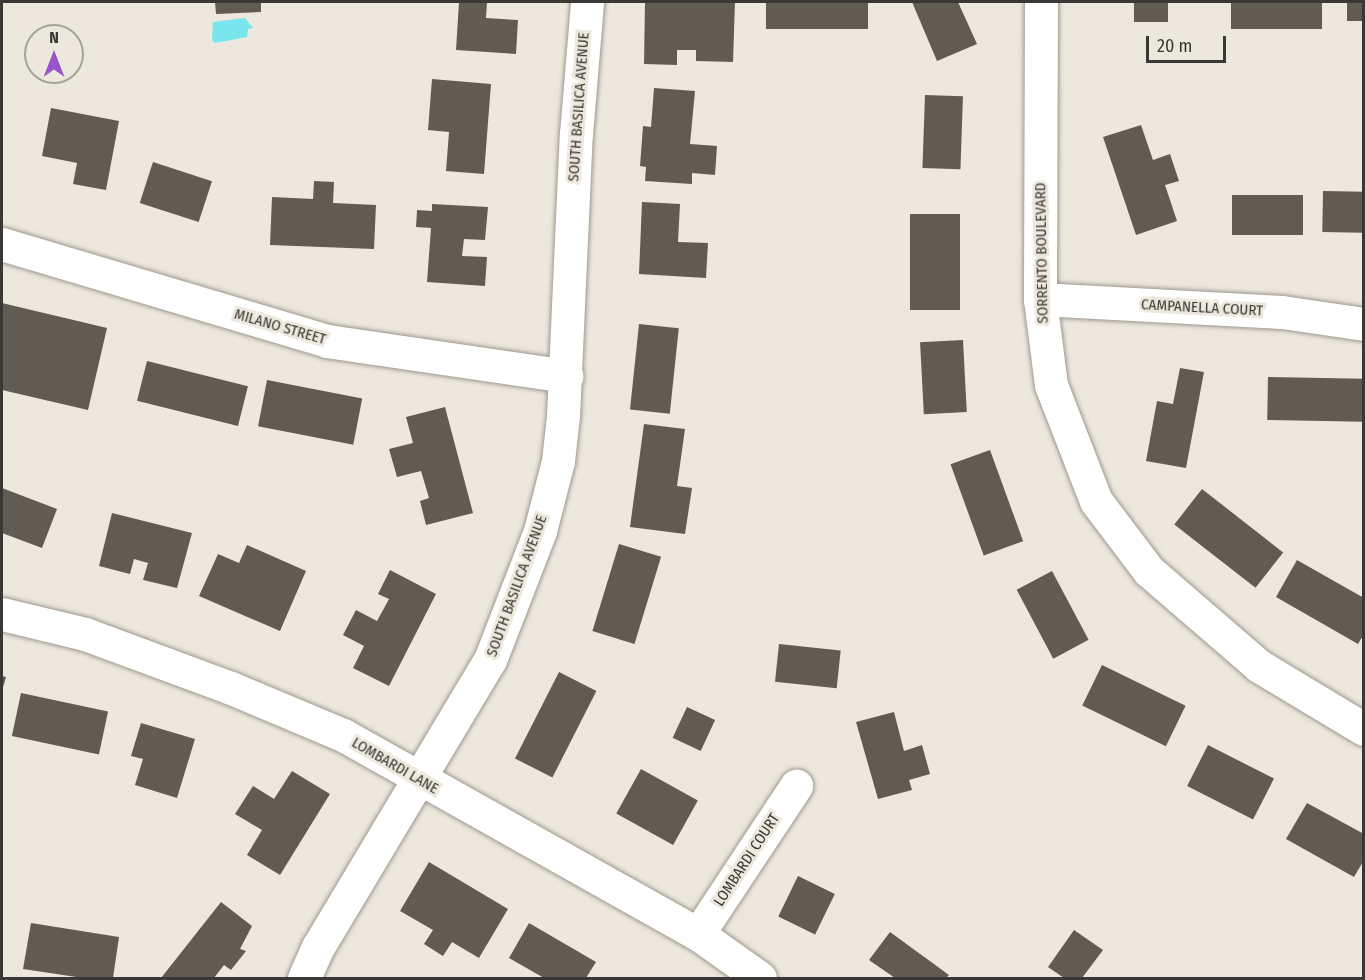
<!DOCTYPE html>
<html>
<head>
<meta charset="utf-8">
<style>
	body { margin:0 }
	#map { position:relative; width:1365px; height:980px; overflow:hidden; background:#ede8dd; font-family:"Fira Sans Condensed",sans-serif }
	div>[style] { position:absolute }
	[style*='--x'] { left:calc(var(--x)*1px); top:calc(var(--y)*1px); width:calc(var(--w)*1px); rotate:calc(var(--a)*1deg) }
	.water>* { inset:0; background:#79e5ec }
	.building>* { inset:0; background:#615c53; transform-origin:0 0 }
	.roads { filter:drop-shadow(0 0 2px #9e988f) drop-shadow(0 0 2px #9e988f) }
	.minor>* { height:33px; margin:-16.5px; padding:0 16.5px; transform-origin:16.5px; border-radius:16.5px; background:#fff }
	span { translate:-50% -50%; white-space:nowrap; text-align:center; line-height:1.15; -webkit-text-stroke:6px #ede8dd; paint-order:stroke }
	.street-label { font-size:15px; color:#3a3834 }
	.frame { position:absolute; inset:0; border:3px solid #3a3834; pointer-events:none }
	.north { position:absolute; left:24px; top:24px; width:60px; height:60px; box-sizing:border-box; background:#ede8dd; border:2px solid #a5a299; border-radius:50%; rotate:0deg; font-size:16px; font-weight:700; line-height:24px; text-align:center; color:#3a3834 }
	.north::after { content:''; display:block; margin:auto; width:21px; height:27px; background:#9855cb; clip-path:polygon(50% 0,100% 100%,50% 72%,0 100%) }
	.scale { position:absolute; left:1146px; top:36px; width:80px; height:27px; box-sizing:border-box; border:3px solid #3a3834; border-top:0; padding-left:8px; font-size:18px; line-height:21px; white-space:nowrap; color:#3a3834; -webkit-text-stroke:4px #ede8dd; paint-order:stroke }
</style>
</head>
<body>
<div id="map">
	<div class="water">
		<div style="clip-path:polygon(245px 18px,253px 28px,248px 29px,247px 37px,215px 43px,212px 40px,213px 22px)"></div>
	</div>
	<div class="building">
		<div style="clip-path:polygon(215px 2px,261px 2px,261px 12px,216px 14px)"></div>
		<div style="clip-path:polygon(459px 2px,487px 2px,486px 18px,518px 20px,516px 54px,456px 50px)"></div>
		<div style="clip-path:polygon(645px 2px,735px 2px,733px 62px,696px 61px,696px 50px,677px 50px,677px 65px,644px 64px)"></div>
		<div style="left:766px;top:2px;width:102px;height:27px"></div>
		<div style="clip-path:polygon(912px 2px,958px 2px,977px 44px,937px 61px)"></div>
		<div style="left:1134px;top:2px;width:34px;height:20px"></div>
		<div style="left:1231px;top:2px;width:91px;height:27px"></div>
		<div style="left:1347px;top:2px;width:17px;height:19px"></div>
		<div style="clip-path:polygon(432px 79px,491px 84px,484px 174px,446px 171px,449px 132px,428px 130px)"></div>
		<div style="clip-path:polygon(654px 88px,695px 91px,690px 144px,717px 146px,715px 175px,692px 173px,692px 184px,645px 181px,646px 167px,640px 166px,643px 126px,651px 127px)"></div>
		<div style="left:925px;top:95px;width:38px;height:73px;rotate:2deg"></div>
		<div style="clip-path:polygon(51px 108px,119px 121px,106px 190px,73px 184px,77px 163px,42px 156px)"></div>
		<div style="clip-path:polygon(1141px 125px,1153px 160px,1170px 154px,1179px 181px,1165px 185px,1177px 221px,1136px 235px,1103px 137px)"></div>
		<div style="left:153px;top:162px;width:62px;height:43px;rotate:18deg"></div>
		<div style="clip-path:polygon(314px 181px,334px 182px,333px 203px,376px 205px,374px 249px,270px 245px,272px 197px,313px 199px)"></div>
		<div style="left:1323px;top:191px;width:41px;height:41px;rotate:1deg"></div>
		<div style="left:1232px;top:195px;width:71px;height:40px"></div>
		<div style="clip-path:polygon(642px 202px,680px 204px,678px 242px,708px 243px,706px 278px,639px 274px)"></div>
		<div style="clip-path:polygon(432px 204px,488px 207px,485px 240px,464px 239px,462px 256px,487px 257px,485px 286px,427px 282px,431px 228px,416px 227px,417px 210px,432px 211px)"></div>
		<div style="left:910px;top:214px;width:50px;height:96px"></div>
		<div style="clip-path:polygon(2px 303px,107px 328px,88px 410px,2px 390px)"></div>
		<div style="left:639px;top:324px;width:40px;height:86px;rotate:6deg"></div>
		<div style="left:963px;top:340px;width:72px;height:43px;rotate:87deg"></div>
		<div style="left:147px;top:361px;width:104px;height:41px;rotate:14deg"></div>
		<div style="clip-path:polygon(1180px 368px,1204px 372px,1186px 468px,1146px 461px,1157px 401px,1173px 404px)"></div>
		<div style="left:1268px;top:377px;width:96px;height:43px;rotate:1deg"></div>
		<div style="left:267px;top:380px;width:97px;height:47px;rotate:11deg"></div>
		<div style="clip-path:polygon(445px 407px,473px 513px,426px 525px,420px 501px,429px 498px,421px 471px,397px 477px,389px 449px,413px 443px,406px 417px)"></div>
		<div style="clip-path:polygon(644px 424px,685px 429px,677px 486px,692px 488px,685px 534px,630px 527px)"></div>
		<div style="left:990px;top:450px;width:97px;height:42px;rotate:70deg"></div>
		<div style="clip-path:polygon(2px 488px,57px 509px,42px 548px,2px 533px)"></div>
		<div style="left:1202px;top:489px;width:103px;height:45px;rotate:38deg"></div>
		<div style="clip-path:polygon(112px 513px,192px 533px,177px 588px,143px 580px,148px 563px,134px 559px,130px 574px,99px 566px)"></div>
		<div style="left:619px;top:544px;width:44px;height:91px;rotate:17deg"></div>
		<div style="clip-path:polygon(247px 545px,306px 571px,280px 631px,199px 596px,218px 554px,239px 563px)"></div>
		<div style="clip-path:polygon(1297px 560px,1364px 598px,1364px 634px,1358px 644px,1276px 597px)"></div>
		<div style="clip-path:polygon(390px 570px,436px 594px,389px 686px,353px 668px,364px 646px,343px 635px,356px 610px,377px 621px,389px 599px,378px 594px)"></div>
		<div style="left:1052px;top:571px;width:78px;height:40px;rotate:62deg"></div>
		<div style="left:779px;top:644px;width:62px;height:38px;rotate:6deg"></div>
		<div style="left:1102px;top:665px;width:93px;height:45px;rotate:26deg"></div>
		<div style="left:559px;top:672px;width:42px;height:97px;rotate:27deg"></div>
		<div style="clip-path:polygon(2px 676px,6px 677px,2px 691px)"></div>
		<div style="left:21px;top:693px;width:89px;height:44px;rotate:12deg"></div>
		<div style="left:687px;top:707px;width:31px;height:34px;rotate:25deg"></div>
		<div style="clip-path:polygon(894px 712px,904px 751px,922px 745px,930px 774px,909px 780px,912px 790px,878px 799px,856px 722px)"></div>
		<div style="clip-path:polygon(141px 723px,195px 739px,177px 798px,135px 785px,143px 759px,131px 756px)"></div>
		<div style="left:1208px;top:745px;width:74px;height:46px;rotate:27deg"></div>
		<div style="left:641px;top:769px;width:65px;height:51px;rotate:29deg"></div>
		<div style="clip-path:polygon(292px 771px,330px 794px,280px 875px,247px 855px,262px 830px,235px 814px,253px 786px,274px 799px)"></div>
		<div style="clip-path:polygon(1307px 803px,1364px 834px,1364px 860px,1354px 877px,1286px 839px)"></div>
		<div style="clip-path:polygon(429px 862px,508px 909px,479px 958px,452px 942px,443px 956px,424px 944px,433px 930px,400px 911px)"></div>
		<div style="left:798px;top:876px;width:41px;height:45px;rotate:26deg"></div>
		<div style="clip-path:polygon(221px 902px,252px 926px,240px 949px,246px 951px,231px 970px,224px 965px,214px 978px,161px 978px)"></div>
		<div style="clip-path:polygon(31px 923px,119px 937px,113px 978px,83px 978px,23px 969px)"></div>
		<div style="clip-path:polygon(529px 923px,596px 962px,586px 978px,544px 978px,509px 958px)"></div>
		<div style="clip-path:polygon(1074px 930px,1103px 950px,1082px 978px,1064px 978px,1048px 967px)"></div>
		<div style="clip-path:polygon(890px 932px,949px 975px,946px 978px,895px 978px,869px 960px)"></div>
	</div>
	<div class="roads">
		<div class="minor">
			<div style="--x:1041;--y:2;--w:297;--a:90.2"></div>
			<div style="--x:1040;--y:299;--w:87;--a:82.7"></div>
			<div style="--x:1051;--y:385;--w:124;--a:68.8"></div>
			<div style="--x:1096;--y:501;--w:88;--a:52.9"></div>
			<div style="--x:1149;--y:571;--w:145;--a:40.8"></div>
			<div style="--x:1259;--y:666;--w:122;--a:31"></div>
			<div style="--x:2;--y:244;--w:339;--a:16.6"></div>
			<div style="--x:327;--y:341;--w:242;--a:8.3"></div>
			<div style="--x:1040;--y:299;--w:242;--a:3.1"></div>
			<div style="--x:1282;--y:312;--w:83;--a:8.3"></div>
			<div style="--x:2;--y:614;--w:85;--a:13.5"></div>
			<div style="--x:85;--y:634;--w:156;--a:20.3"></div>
			<div style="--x:231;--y:688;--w:121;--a:22.8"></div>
			<div style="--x:343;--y:735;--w:407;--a:29.3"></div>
			<div style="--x:698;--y:934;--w:76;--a:35.4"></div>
			<div style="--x:698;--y:934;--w:178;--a:-56.5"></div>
			<div style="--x:304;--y:978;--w:34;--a:-66"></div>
			<div style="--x:318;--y:947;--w:335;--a:-59.1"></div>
			<div style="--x:490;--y:660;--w:138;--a:-68.8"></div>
			<div style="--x:540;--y:531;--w:72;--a:-75.6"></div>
			<div style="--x:558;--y:461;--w:45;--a:-83.7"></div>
			<div style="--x:563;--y:416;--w:282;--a:-87.4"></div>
			<div style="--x:576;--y:134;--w:132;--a:-85.2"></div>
		</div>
	</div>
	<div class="street-label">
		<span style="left:579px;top:107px;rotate:-86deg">SOUTH BASILICA AVENUE</span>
		<span style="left:1042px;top:253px;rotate:-91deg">SORRENTO BOULEVARD</span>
		<span style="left:1202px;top:308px;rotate:3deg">CAMPANELLA COURT</span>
		<span style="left:280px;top:327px;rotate:16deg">MILANO STREET</span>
		<span style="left:517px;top:586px;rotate:-70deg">SOUTH BASILICA AVENUE</span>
		<span style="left:395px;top:766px;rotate:30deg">LOMBARDI LANE</span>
		<span style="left:747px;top:860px;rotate:-57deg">LOMBARDI COURT</span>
	</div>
	<div class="frame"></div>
	<div class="north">N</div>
	<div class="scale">20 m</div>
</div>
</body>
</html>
